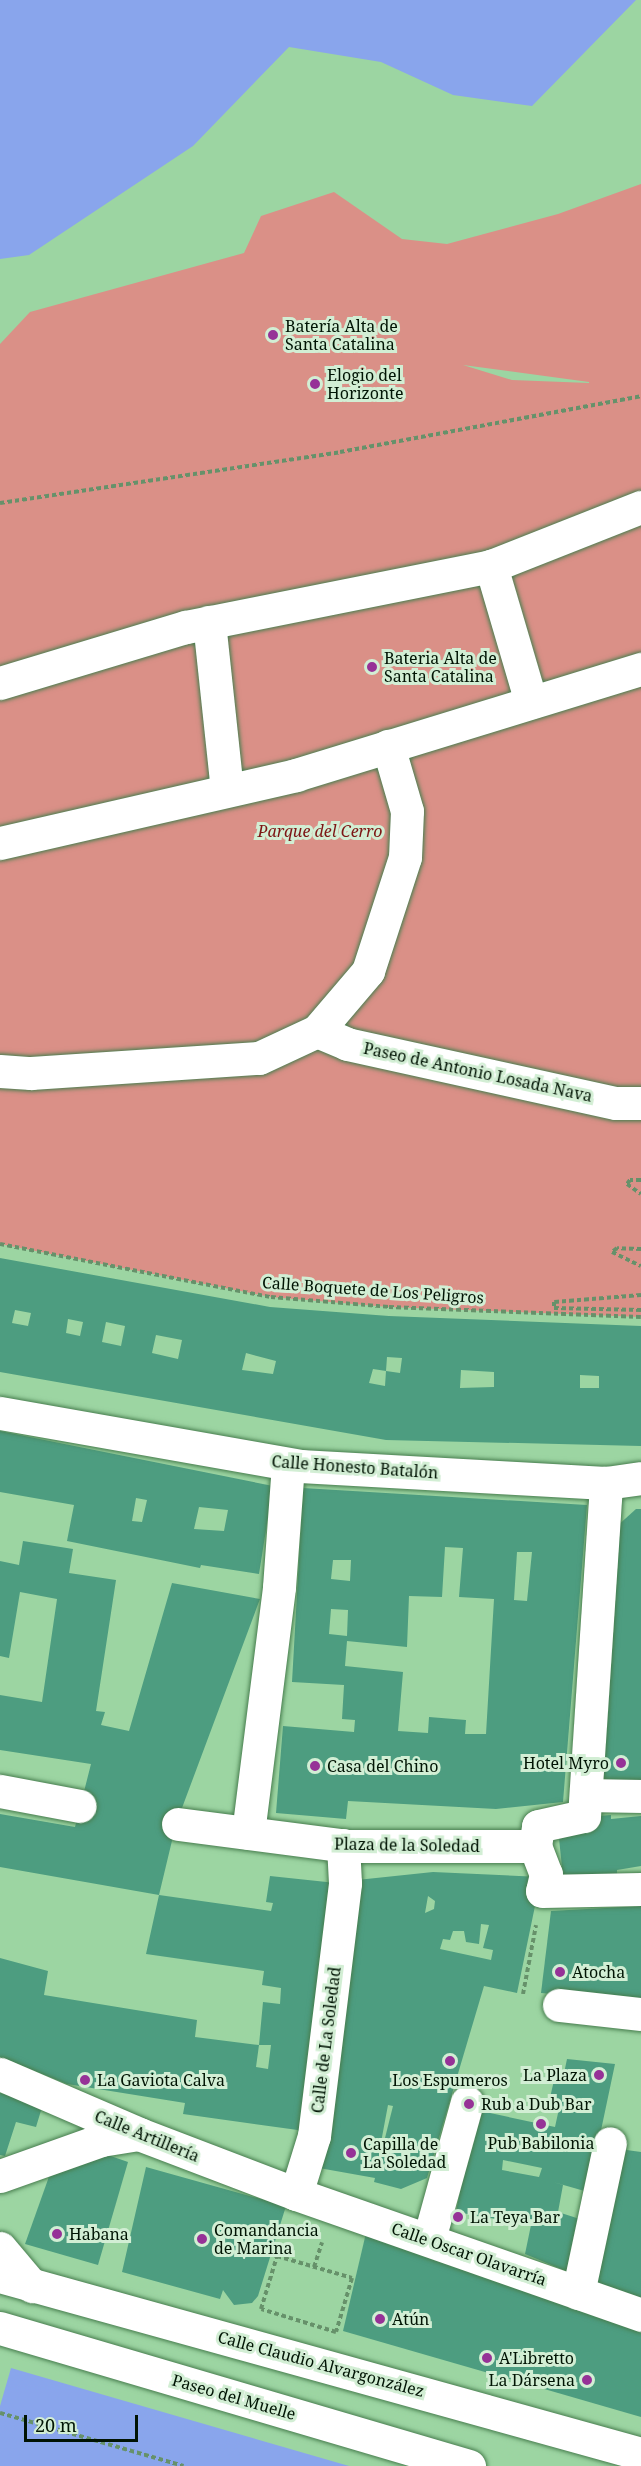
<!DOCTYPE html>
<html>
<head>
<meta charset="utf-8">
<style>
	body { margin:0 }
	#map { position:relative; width:641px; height:2466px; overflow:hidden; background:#9cd5a2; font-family:"Noto Serif",serif }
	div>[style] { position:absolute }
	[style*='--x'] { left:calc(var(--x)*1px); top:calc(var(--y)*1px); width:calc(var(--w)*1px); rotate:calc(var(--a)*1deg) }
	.green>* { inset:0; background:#da9087 }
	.water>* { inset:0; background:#89a5ec }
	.building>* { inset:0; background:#4d9d80 }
	.path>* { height:4px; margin-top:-2px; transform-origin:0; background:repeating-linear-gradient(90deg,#66916a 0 4.5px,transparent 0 7.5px) }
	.roads { filter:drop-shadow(0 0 2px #477d4e) drop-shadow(0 0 2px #477d4e) }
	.minor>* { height:33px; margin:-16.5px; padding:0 16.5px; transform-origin:16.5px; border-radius:16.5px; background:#fff }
	.dots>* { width:16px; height:16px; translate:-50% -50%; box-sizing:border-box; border:3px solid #d2eed4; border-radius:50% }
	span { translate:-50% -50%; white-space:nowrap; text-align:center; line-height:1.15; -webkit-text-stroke:6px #d2eed4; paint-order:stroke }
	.poi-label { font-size:16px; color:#011404 }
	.left { translate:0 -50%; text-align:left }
	.right { translate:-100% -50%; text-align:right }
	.park-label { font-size:16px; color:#7d1514; font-style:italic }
	.street-label { font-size:16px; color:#011404 }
	.scale { position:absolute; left:24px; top:2415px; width:114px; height:27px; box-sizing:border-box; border:3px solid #011404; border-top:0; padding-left:8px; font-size:18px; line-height:21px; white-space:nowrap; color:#011404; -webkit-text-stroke:4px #d2eed4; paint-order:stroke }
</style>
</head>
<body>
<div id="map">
	<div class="green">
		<div style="clip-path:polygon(evenodd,641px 184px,641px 1317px,389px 1307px,271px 1297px,0 1244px,0 344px,30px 312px,244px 253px,261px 216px,334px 192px,402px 239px,447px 244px,558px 214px,641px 184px,463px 365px,589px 382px,589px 383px,512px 380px,463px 365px)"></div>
	</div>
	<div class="water">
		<div style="clip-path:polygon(0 0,636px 0,532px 106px,453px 95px,381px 62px,289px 47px,193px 146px,29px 255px,0 259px)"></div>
		<div style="clip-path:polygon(11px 2368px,349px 2466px,0 2466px,0 2406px)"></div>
	</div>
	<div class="building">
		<div style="clip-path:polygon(evenodd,0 1258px,270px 1307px,389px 1316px,641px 1326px,641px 1446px,386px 1440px,0 1372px,0 1258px,15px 1310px,31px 1313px,28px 1326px,12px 1323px,15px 1310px,0 1258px,68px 1319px,83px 1322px,80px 1336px,66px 1333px,68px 1319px,0 1258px,106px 1322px,125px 1326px,121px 1346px,102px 1342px,106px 1322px,0 1258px,156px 1335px,182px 1340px,178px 1359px,152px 1353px,156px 1335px,0 1258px,246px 1353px,276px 1361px,273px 1374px,242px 1370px,246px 1353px,0 1258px,387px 1357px,402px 1358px,400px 1373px,386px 1371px,385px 1386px,369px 1383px,373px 1369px,386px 1371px,387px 1357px,0 1258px,461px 1370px,494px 1372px,494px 1387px,460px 1388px,461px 1370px,0 1258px,580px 1375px,599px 1376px,599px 1388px,580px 1388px,580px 1375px)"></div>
		<div style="clip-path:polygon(evenodd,0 1431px,273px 1486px,259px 1574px,201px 1565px,200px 1568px,67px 1541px,74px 1505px,0 1492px,0 1431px,136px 1498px,147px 1500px,142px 1522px,132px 1521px,136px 1498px,0 1431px,199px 1507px,228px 1510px,224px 1531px,194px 1529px,199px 1507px)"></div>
		<div style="clip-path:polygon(evenodd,303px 1488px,587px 1505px,563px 1802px,496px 1809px,348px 1801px,346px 1819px,276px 1813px,283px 1726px,354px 1732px,355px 1720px,342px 1719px,344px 1685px,292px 1682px,303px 1488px,445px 1547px,463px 1548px,459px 1597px,494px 1599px,486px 1734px,465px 1734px,466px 1720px,429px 1717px,428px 1733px,398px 1731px,403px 1672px,345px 1666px,347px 1641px,407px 1647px,409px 1596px,442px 1597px,445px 1547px,303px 1488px,517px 1552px,532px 1552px,527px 1601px,514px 1600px,517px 1552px,303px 1488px,333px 1560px,351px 1560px,350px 1581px,331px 1579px,333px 1560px,303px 1488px,331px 1609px,348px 1610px,347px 1636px,329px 1634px,331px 1609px)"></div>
		<div style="clip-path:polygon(636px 1509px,641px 1509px,641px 1789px,598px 1789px,615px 1528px)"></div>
		<div style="clip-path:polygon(23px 1541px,73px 1549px,69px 1573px,116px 1580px,96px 1711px,105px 1712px,101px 1725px,129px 1731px,172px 1583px,260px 1599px,176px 1824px,159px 1895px,0 1867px,0 1814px,75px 1827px,91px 1764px,0 1750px,0 1695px,42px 1702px,57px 1599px,20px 1592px,9px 1658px,0 1656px,0 1561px,19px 1565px)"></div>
		<div style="clip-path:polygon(611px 1815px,611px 1819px,641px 1816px,641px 1866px,617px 1870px,617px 1875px,563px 1877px,557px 1819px)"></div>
		<div style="clip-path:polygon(evenodd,433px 1872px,541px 1877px,517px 1993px,484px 1986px,427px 2178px,401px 2189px,374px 2182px,375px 2178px,319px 2168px,357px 1880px,433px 1872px,428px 1896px,435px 1901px,434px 1909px,425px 1913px,428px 1896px,433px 1872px,481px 1924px,489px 1925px,483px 1948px,493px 1950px,491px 1960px,440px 1949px,443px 1939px,450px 1940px,453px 1931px,464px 1931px,466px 1942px,479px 1944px,481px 1924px,433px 1872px,388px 2105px,393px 2106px,377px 2170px,382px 2137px,388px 2105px)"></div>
		<div style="clip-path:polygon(270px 1876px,336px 1883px,305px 2131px,183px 2114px,185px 2103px,67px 2084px,0 2057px,0 1958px,48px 1971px,44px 1995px,197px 2020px,195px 2037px,259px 2045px,256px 2067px,268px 2069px,271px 2045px,259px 2045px,263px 2002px,280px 2004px,281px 1988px,262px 1985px,264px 1971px,146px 1954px,159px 1895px,271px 1911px,273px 1903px,266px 1902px)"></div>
		<div style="clip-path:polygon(641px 1906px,641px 2001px,541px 1993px,551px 1911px)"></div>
		<div style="clip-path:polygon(evenodd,567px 2059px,615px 2064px,588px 2192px,553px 2182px,563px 2185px,558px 2212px,589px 2222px,578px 2276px,525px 2254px,531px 2225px,456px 2212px,476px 2110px,555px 2127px,560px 2104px,549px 2102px,555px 2076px,563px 2078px,567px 2059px,503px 2160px,542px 2168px,539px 2177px,502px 2170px,503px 2160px)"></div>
		<div style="clip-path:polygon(0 2093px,43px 2104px,36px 2127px,16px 2122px,5px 2156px,0 2155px)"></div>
		<div style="clip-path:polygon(612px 2148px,641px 2152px,641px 2305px,586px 2287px)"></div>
		<div style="clip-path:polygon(99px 2152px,128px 2162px,98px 2265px,25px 2244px,51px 2171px)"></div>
		<div style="clip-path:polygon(146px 2167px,286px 2206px,258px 2296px,252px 2303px,234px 2305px,223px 2290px,220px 2299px,122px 2272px)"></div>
		<div style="clip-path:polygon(366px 2233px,641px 2325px,641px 2417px,343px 2331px)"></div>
	</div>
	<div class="path">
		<div style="--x:0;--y:503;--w:344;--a:-8.5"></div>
		<div style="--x:340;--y:452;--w:306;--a:-10.5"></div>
		<div style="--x:641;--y:1180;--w:11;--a:180"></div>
		<div style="--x:630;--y:1180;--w:5;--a:127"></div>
		<div style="--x:627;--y:1184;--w:17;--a:36"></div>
		<div style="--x:0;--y:1244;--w:276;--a:11.1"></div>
		<div style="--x:271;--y:1297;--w:118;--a:4.8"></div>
		<div style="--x:389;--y:1307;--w:252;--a:2.3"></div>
		<div style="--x:641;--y:1249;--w:24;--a:-178"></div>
		<div style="--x:617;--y:1248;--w:6;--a:141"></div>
		<div style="--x:612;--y:1252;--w:32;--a:26"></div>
		<div style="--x:641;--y:1295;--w:87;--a:175.4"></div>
		<div style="--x:554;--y:1302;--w:6;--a:90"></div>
		<div style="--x:554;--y:1308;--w:87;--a:1.3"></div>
		<div style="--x:523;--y:1994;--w:70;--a:-79.3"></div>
		<div style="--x:277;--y:2256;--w:78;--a:16.3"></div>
		<div style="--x:352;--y:2278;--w:56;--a:106.5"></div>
		<div style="--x:336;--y:2332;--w:78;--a:-163"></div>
		<div style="--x:261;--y:2309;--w:55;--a:-73.2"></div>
		<div style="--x:314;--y:2267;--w:26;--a:-72"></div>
		<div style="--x:0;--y:2413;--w:191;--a:16.1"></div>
	</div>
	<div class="roads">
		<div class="minor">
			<div style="--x:209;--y:622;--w:169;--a:83.9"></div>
			<div style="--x:0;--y:683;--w:194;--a:-16.8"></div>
			<div style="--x:186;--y:627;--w:311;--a:-11.3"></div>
			<div style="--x:531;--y:702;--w:142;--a:-106.4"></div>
			<div style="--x:491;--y:566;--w:161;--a:-21.5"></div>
			<div style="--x:0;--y:843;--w:304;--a:-12.9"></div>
			<div style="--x:296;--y:775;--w:361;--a:-17.1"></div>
			<div style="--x:317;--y:1031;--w:33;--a:23"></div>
			<div style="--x:347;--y:1044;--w:275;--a:12.4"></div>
			<div style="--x:616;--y:1103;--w:25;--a:0"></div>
			<div style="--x:0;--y:1071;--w:31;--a:4"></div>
			<div style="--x:31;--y:1073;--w:228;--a:-3.8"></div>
			<div style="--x:259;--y:1058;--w:64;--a:-25"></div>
			<div style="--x:317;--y:1031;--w:79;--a:-49.6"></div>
			<div style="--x:368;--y:971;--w:120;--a:-72"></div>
			<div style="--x:405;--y:857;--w:46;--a:-87.5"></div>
			<div style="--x:407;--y:811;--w:68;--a:-106.3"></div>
			<div style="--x:0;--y:1413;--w:305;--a:10"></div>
			<div style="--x:300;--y:1466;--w:306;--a:3.2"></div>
			<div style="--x:606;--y:1483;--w:35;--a:-8"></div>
			<div style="--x:0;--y:1791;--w:81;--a:10.6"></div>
			<div style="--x:586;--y:1795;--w:55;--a:1"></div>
			<div style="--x:178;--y:1824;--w:170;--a:7.4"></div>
			<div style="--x:347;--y:1846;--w:188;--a:0"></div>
			<div style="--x:535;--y:1846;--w:30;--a:69"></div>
			<div style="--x:546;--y:1874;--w:17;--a:103"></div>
			<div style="--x:542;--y:1891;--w:99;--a:-1.2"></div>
			<div style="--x:248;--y:1833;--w:248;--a:-82.8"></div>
			<div style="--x:279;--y:1587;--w:122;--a:-85.8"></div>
			<div style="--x:535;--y:1846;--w:20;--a:-81"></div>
			<div style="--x:538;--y:1826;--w:47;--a:-12.3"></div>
			<div style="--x:584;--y:1816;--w:334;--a:-86.2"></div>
			<div style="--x:559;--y:2005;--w:82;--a:6.3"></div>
			<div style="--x:0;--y:2074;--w:151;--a:23.3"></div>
			<div style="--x:139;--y:2134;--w:168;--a:20.9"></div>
			<div style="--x:296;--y:2194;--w:366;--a:19.3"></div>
			<div style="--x:0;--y:2176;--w:107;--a:-19.6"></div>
			<div style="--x:101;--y:2140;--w:38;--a:-9"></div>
			<div style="--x:296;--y:2194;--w:61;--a:-72.8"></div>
			<div style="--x:314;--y:2136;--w:255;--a:-83"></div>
			<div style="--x:345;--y:1883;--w:38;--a:-93"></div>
			<div style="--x:429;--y:2239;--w:142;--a:-74.5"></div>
			<div style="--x:0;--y:2248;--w:50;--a:49.9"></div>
			<div style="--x:0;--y:2276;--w:665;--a:15.52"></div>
			<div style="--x:578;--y:2293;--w:153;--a:-78"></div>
			<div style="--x:0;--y:2328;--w:489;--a:16.4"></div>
		</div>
	</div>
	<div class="dots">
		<div style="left:273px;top:335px;background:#963297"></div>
		<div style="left:315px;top:384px;background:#963297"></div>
		<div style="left:372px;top:667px;background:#963297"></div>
		<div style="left:621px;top:1763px;background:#963297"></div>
		<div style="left:315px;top:1766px;background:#963297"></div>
		<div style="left:560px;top:1972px;background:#963297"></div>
		<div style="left:450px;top:2061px;background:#963297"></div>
		<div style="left:599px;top:2075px;background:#963297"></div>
		<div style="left:85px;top:2080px;background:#963297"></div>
		<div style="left:469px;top:2104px;background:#963297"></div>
		<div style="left:541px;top:2124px;background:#963297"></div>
		<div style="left:351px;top:2153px;background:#963297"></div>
		<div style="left:458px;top:2217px;background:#963297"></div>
		<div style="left:57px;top:2234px;background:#963297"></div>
		<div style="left:202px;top:2239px;background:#963297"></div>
		<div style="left:380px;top:2319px;background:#963297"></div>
		<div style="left:487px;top:2358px;background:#963297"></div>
		<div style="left:587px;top:2380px;background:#963297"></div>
	</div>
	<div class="poi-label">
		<span class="left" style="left:285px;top:335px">Batería Alta de<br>Santa Catalina</span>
		<span class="left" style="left:327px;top:384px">Elogio del<br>Horizonte</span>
		<span class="left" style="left:384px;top:667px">Bateria Alta de<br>Santa Catalina</span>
		<span class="right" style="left:609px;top:1763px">Hotel Myro</span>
		<span class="left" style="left:327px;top:1766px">Casa del Chino</span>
		<span class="left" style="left:572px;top:1972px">Atocha</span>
		<span class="right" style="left:587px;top:2075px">La Plaza</span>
		<span class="left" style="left:97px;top:2080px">La Gaviota Calva</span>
		<span style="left:450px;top:2080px">Los Espumeros</span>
		<span class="left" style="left:481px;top:2104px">Rub a Dub Bar</span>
		<span style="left:541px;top:2143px">Pub Babilonia</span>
		<span class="left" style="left:363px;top:2153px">Capilla de<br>La Soledad</span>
		<span class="left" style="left:470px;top:2217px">La Teya Bar</span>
		<span class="left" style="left:214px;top:2239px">Comandancia<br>de Marina</span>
		<span class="left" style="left:69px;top:2234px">Habana</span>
		<span class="left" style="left:392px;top:2319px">Atún</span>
		<span class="left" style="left:499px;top:2358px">A'Libretto</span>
		<span class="right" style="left:575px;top:2380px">La Dársena</span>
	</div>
	<div class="park-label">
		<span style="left:320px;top:831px">Parque del Cerro</span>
	</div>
	<div class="street-label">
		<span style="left:478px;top:1072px;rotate:12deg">Paseo de Antonio Losada Nava</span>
		<span style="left:373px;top:1290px;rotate:4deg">Calle Boquete de Los Peligros</span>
		<span style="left:355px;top:1467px;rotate:4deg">Calle Honesto Batalón</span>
		<span style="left:407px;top:1845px;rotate:1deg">Plaza de la Soledad</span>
		<span style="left:326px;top:2040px;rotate:-83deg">Calle de La Soledad</span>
		<span style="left:147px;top:2136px;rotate:22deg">Calle Artillería</span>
		<span style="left:469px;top:2254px;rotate:19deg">Calle Oscar Olavarría</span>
		<span style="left:321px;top:2364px;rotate:15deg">Calle Claudio Alvargonzález</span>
		<span style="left:234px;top:2397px;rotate:16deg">Paseo del Muelle</span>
	</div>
	<div class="scale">20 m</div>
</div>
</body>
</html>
